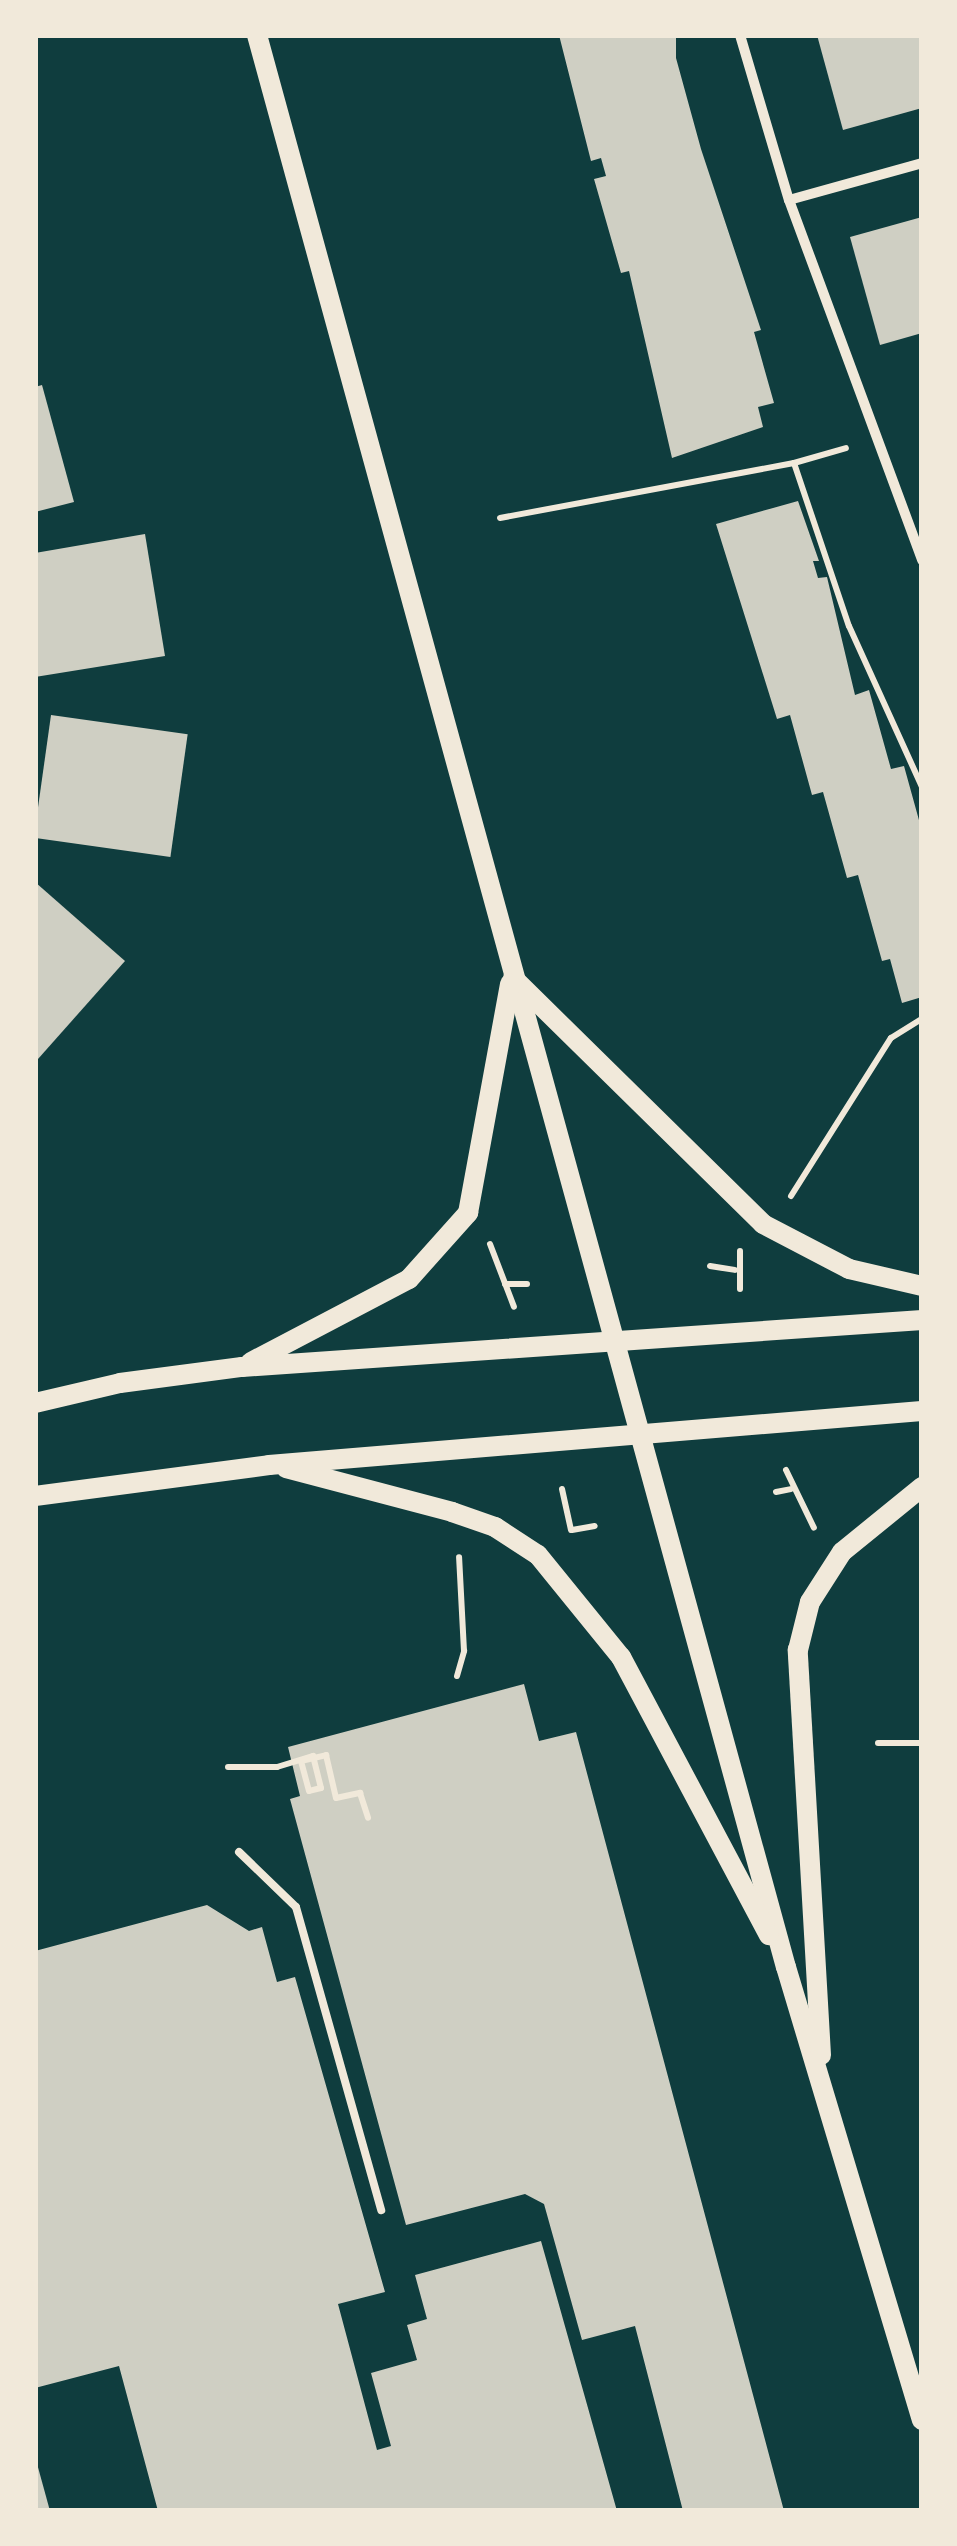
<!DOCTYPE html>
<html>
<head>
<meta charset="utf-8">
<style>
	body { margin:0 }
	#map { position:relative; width:957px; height:2546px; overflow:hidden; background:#0f3d3e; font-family:Mulish,sans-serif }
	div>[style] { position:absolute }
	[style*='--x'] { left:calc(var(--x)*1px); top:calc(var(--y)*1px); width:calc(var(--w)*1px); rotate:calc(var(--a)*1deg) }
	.building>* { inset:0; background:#cfcfc3; transform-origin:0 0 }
	.path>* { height:6px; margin:-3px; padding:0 3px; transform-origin:3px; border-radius:3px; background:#f1e9da }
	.service>* { height:8px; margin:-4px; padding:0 4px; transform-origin:4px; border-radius:4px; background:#f1e9da }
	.minor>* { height:10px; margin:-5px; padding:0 5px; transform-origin:5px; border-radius:5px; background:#f1e9da }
	.secondary>* { height:20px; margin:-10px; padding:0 10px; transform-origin:10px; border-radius:10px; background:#f1e9da }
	span { translate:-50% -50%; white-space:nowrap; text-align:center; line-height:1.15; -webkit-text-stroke:10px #f1e9da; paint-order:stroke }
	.frame { position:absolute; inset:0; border:38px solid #f1e9da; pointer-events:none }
</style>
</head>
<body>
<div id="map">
	<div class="building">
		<div style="clip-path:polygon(559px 35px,676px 35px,676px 58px,701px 149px,761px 330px,754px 332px,774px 403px,758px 407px,763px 427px,672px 458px,629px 271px,621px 273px,594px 179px,606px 176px,601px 158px,591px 161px)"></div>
		<div style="clip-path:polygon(817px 35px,922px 35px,922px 108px,843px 130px)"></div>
		<div style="clip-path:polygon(922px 217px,922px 333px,880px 345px,850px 237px)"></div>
		<div style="clip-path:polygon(42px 385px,74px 502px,35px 512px,35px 387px)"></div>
		<div style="clip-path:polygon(798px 501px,819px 561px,813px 561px,818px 578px,827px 577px,855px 695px,869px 690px,891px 769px,904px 766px,922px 831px,922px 997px,902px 1003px,890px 959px,882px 961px,858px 875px,847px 878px,823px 792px,812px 795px,790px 715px,777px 719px,716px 524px)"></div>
		<div style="clip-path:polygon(145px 534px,165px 656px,35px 677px,35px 553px)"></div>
		<div style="left:51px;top:715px;width:138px;height:124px;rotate:8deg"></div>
		<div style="clip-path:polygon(35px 882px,125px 961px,38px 1059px,35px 1056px)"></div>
		<div style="clip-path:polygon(524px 1684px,539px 1741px,576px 1732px,784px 2511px,683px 2511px,635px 2326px,582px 2340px,544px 2204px,525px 2194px,406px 2225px,290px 1799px,300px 1796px,288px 1747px)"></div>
		<div style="clip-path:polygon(207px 1905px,249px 1931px,262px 1927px,277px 1982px,295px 1977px,385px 2292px,338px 2304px,377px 2450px,391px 2446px,371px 2373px,417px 2360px,407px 2325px,427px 2319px,415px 2275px,541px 2241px,617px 2511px,158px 2511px,119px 2366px,35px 2388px,35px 1951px)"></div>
		<div style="clip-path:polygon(36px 2460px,50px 2511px,35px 2511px)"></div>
	</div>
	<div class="path">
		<div style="--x:794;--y:463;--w:54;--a:-16.1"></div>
		<div style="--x:500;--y:518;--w:299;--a:-10.6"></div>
		<div style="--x:794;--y:463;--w:172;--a:71.4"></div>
		<div style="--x:849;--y:626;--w:177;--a:65.6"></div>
		<div style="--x:791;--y:1196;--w:187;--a:-57.7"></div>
		<div style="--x:891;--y:1038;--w:36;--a:-32"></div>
		<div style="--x:490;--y:1244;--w:67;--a:69.1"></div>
		<div style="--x:740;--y:1251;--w:38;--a:90"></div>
		<div style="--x:710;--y:1266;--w:25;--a:9"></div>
		<div style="--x:505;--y:1284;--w:22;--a:0"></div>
		<div style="--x:786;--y:1470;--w:64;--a:64.2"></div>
		<div style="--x:562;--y:1489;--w:42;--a:77.6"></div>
		<div style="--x:776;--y:1492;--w:15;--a:-11"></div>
		<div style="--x:572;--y:1530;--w:23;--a:-10"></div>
		<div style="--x:457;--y:1676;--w:26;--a:-74"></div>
		<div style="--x:464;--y:1651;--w:94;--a:-93"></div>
		<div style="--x:878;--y:1743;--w:44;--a:0"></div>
		<div style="--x:228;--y:1767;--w:49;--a:0"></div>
		<div style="--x:277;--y:1767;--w:38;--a:-17"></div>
		<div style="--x:313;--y:1756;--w:33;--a:76"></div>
		<div style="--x:321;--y:1788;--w:12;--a:166"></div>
		<div style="--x:309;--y:1791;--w:31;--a:-105"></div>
		<div style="--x:301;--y:1761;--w:26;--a:-13"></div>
		<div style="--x:326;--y:1755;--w:44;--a:76.9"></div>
		<div style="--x:336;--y:1798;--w:25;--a:-12"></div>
		<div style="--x:360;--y:1793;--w:26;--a:72"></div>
	</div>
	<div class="service">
		<div style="--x:239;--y:1852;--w:79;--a:44"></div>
		<div style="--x:296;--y:1907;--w:315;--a:74.3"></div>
	</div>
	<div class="minor">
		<div style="--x:740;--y:35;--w:172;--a:73.5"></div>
		<div style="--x:789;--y:200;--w:384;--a:69.7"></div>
		<div style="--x:789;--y:200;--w:138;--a:-15.5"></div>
	</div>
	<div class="secondary">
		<div style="--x:257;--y:35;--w:2003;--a:74.69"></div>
		<div style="--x:786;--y:1967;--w:473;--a:73.3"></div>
		<div style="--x:513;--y:978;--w:351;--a:44.5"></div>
		<div style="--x:763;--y:1224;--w:97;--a:27.6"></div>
		<div style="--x:849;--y:1269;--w:75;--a:13.1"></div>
		<div style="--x:251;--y:1362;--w:178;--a:-27.7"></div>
		<div style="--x:409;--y:1279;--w:89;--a:-48.2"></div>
		<div style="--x:468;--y:1213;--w:233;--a:-79.6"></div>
		<div style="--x:35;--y:1403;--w:87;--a:-13.2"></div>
		<div style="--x:120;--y:1383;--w:123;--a:-7.5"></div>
		<div style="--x:242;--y:1367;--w:682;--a:-3.95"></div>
		<div style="--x:286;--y:1468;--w:172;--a:14.8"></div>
		<div style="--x:452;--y:1512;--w:46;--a:19.2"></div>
		<div style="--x:495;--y:1527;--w:51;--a:33.1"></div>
		<div style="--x:538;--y:1555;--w:132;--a:50.9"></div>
		<div style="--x:621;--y:1657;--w:315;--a:62"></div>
		<div style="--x:35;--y:1496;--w:236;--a:-7.5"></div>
		<div style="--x:269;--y:1465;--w:655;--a:-4.73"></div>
		<div style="--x:821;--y:2055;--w:406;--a:-93.3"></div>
		<div style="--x:798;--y:1650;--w:49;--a:-76"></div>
		<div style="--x:810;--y:1602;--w:59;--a:-57.4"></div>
		<div style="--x:842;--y:1552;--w:103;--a:-39.1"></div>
	</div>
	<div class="frame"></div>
</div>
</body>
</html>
